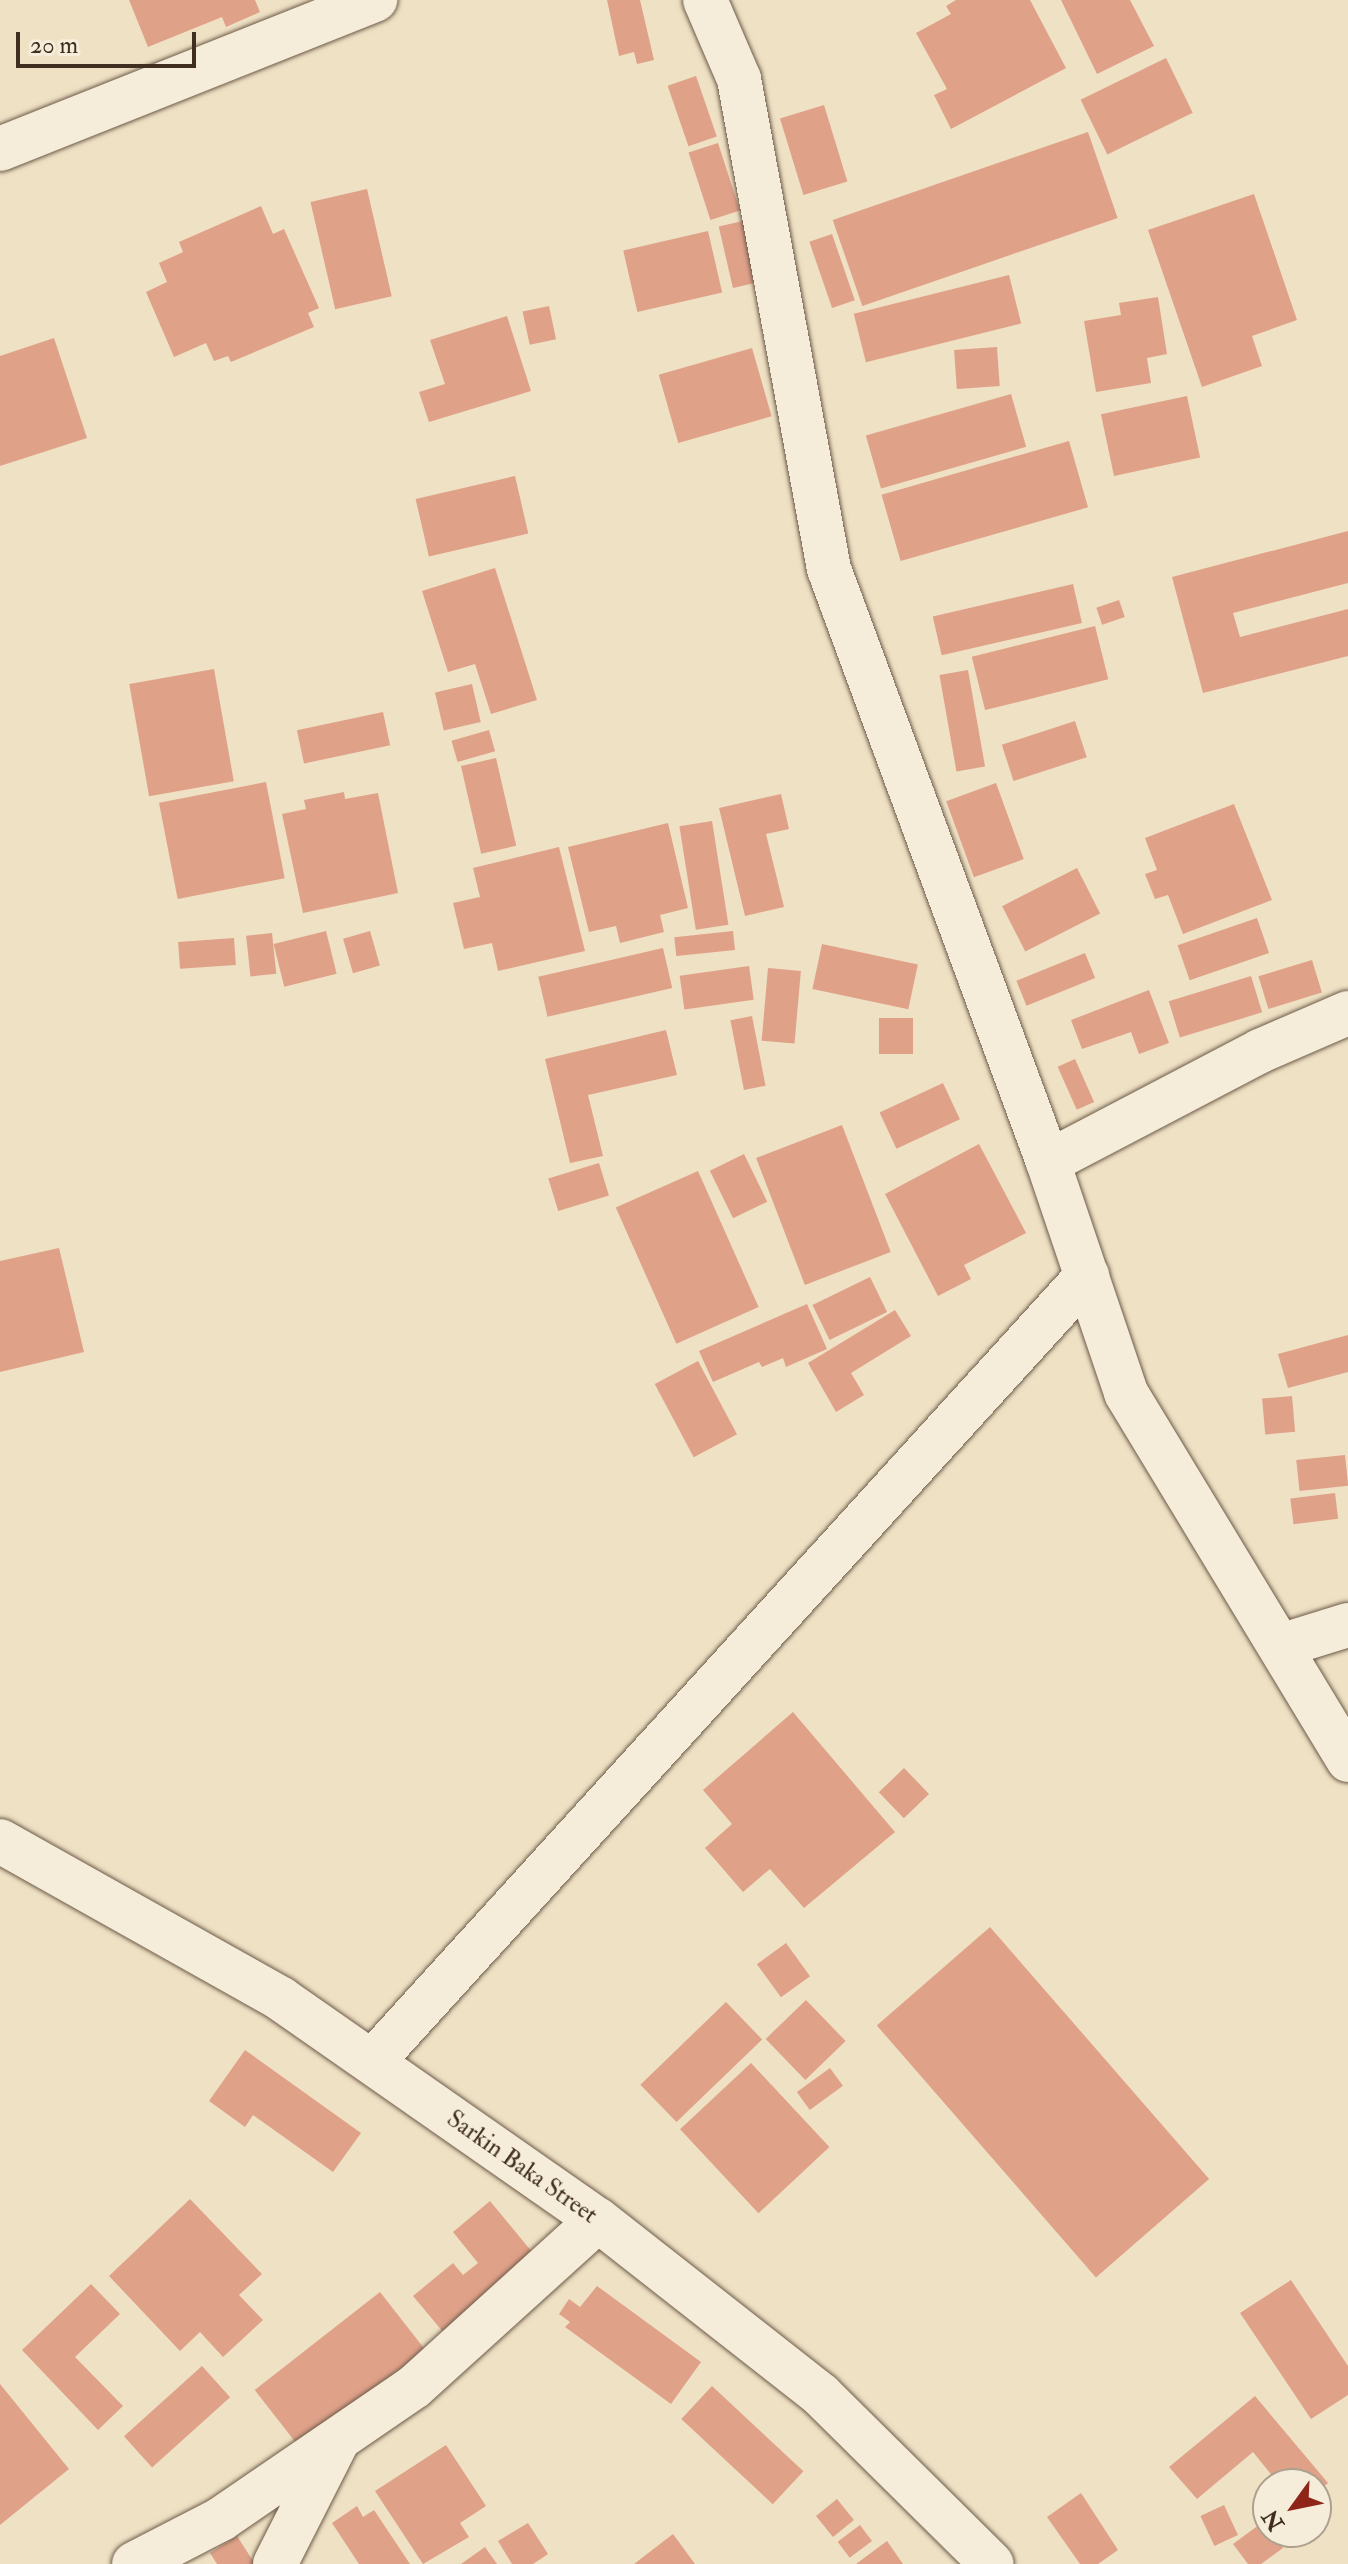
<!DOCTYPE html>
<html>
<head>
<meta charset="utf-8">
<style>
	body { margin:0 }
	#map { position:relative; width:1348px; height:2564px; overflow:hidden; background:#efe1c4; font-family:"IM FELL Double Pica",serif }
	div>[style] { position:absolute }
	[style*='--x'] { left:calc(var(--x)*1px); top:calc(var(--y)*1px); width:calc(var(--w)*1px); rotate:calc(var(--a)*1deg) }
	.building>* { inset:0; background:#e0a189; transform-origin:0 0 }
	.roads { filter:drop-shadow(0 0 2px #6c5b49) drop-shadow(0 0 2px #6c5b49) }
	.minor>* { height:44px; margin:-22px; padding:0 22px; transform-origin:22px; border-radius:22px; background:#f5ecd9 }
	span { translate:-50% -50%; white-space:nowrap; text-align:center; line-height:1.15; -webkit-text-stroke:6px #f5ecd9; paint-order:stroke }
	.street-label { font-size:24px; color:#402e20 }
	.north { position:absolute; left:1252px; top:2468px; width:80px; height:80px; box-sizing:border-box; background:#f5ecd9; border:2px solid #ada08f; border-radius:50%; rotate:237deg; font-size:22px; font-weight:700; line-height:32px; text-align:center; color:#402e20 }
	.north::after { content:''; display:block; margin:auto; width:28px; height:36px; background:#8f2418; clip-path:polygon(50% 0,100% 100%,50% 72%,0 100%) }
	.scale { position:absolute; left:16px; top:32px; width:180px; height:36px; box-sizing:border-box; border:4px solid #402e20; border-top:0; padding-left:10px; font-size:24px; line-height:28px; white-space:nowrap; color:#402e20; -webkit-text-stroke:6px #f5ecd9; paint-order:stroke }
</style>
</head>
<body>
<div id="map">
	<div class="building">
		<div style="clip-path:polygon(129px 0,255px 0,260px 12px,226px 27px,222px 17px,148px 47px)"></div>
		<div style="clip-path:polygon(607px 0,640px 0,654px 60px,637px 64px,634px 52px,619px 56px)"></div>
		<div style="clip-path:polygon(956px 0,1030px 0,1066px 68px,951px 129px,934px 95px,947px 89px,916px 33px,951px 14px,946px 6px)"></div>
		<div style="clip-path:polygon(1061px 0,1130px 0,1154px 46px,1097px 74px)"></div>
		<div style="left:1166px;top:58px;width:61px;height:95px;rotate:64deg"></div>
		<div style="left:696px;top:76px;width:64px;height:30px;rotate:71deg"></div>
		<div style="left:824px;top:105px;width:80px;height:46px;rotate:73deg"></div>
		<div style="left:1088px;top:132px;width:91px;height:270px;rotate:71deg"></div>
		<div style="left:718px;top:143px;width:71px;height:31px;rotate:72deg"></div>
		<div style="left:367px;top:189px;width:110px;height:58px;rotate:77deg"></div>
		<div style="clip-path:polygon(1254px 194px,1297px 320px,1252px 336px,1262px 366px,1202px 387px,1148px 230px)"></div>
		<div style="clip-path:polygon(261px 206px,273px 234px,284px 229px,319px 308px,308px 313px,314px 327px,231px 362px,228px 356px,214px 361px,206px 343px,174px 357px,146px 292px,167px 282px,159px 263px,183px 252px,179px 242px)"></div>
		<div style="left:747px;top:220px;width:63px;height:29px;rotate:77deg"></div>
		<div style="left:708px;top:231px;width:63px;height:87px;rotate:77deg"></div>
		<div style="left:832px;top:234px;width:70px;height:24px;rotate:71deg"></div>
		<div style="left:1009px;top:275px;width:50px;height:160px;rotate:76deg"></div>
		<div style="clip-path:polygon(1158px 297px,1167px 354px,1147px 358px,1151px 383px,1096px 392px,1084px 321px,1121px 315px,1119px 303px)"></div>
		<div style="left:549px;top:306px;width:34px;height:27px;rotate:78deg"></div>
		<div style="clip-path:polygon(507px 316px,531px 391px,429px 422px,419px 392px,445px 384px,430px 340px)"></div>
		<div style="clip-path:polygon(54px 338px,87px 438px,0 466px,0 356px)"></div>
		<div style="left:997px;top:347px;width:39px;height:43px;rotate:86deg"></div>
		<div style="left:752px;top:348px;width:71px;height:97px;rotate:74deg"></div>
		<div style="left:1011px;top:394px;width:55px;height:151px;rotate:74deg"></div>
		<div style="left:1187px;top:396px;width:63px;height:88px;rotate:78deg"></div>
		<div style="left:1069px;top:441px;width:69px;height:195px;rotate:74deg"></div>
		<div style="left:515px;top:476px;width:59px;height:102px;rotate:77deg"></div>
		<div style="clip-path:polygon(1348px 531px,1348px 583px,1233px 613px,1240px 637px,1348px 609px,1348px 656px,1203px 693px,1172px 577px)"></div>
		<div style="clip-path:polygon(495px 568px,537px 700px,491px 714px,475px 664px,448px 672px,422px 591px)"></div>
		<div style="left:1073px;top:584px;width:40px;height:144px;rotate:77deg"></div>
		<div style="left:1119px;top:600px;width:18px;height:24px;rotate:71deg"></div>
		<div style="left:1095px;top:626px;width:55px;height:127px;rotate:76deg"></div>
		<div style="left:214px;top:669px;width:114px;height:86px;rotate:80deg"></div>
		<div style="left:968px;top:670px;width:98px;height:29px;rotate:80deg"></div>
		<div style="left:472px;top:684px;width:39px;height:38px;rotate:77deg"></div>
		<div style="left:383px;top:712px;width:34px;height:88px;rotate:78deg"></div>
		<div style="left:1075px;top:721px;width:38px;height:77px;rotate:72deg"></div>
		<div style="left:489px;top:730px;width:22px;height:39px;rotate:74deg"></div>
		<div style="left:496px;top:758px;width:90px;height:36px;rotate:77deg"></div>
		<div style="left:266px;top:782px;width:98px;height:109px;rotate:79deg"></div>
		<div style="left:996px;top:783px;width:81px;height:53px;rotate:70deg"></div>
		<div style="clip-path:polygon(344px 792px,345px 799px,378px 793px,398px 893px,303px 913px,282px 814px,306px 809px,304px 800px)"></div>
		<div style="clip-path:polygon(781px 794px,789px 829px,766px 834px,784px 907px,745px 916px,719px 808px)"></div>
		<div style="clip-path:polygon(1234px 804px,1272px 900px,1183px 934px,1168px 895px,1155px 899px,1145px 874px,1157px 870px,1145px 838px)"></div>
		<div style="left:712px;top:821px;width:105px;height:33px;rotate:81deg"></div>
		<div style="clip-path:polygon(668px 823px,688px 908px,660px 915px,664px 932px,620px 943px,616px 926px,589px 932px,568px 847px)"></div>
		<div style="clip-path:polygon(559px 847px,585px 951px,498px 971px,492px 943px,464px 949px,453px 903px,480px 897px,473px 868px)"></div>
		<div style="left:1077px;top:868px;width:51px;height:84px;rotate:63deg"></div>
		<div style="left:1257px;top:918px;width:37px;height:84px;rotate:71deg"></div>
		<div style="left:326px;top:931px;width:44px;height:54px;rotate:76deg"></div>
		<div style="left:370px;top:931px;width:36px;height:28px;rotate:74deg"></div>
		<div style="left:733px;top:931px;width:19px;height:59px;rotate:84deg"></div>
		<div style="left:272px;top:933px;width:41px;height:26px;rotate:84deg"></div>
		<div style="left:234px;top:938px;width:27px;height:56px;rotate:86deg"></div>
		<div style="left:822px;top:944px;width:98px;height:46px;rotate:12deg"></div>
		<div style="left:663px;top:948px;width:41px;height:128px;rotate:77deg"></div>
		<div style="left:1085px;top:953px;width:27px;height:74px;rotate:68deg"></div>
		<div style="left:1312px;top:960px;width:34px;height:56px;rotate:73deg"></div>
		<div style="left:749px;top:966px;width:34px;height:70px;rotate:82deg"></div>
		<div style="left:768px;top:968px;width:33px;height:73px;rotate:5deg"></div>
		<div style="left:1251px;top:976px;width:38px;height:86px;rotate:73deg"></div>
		<div style="clip-path:polygon(1149px 990px,1169px 1043px,1139px 1054px,1131px 1032px,1082px 1049px,1071px 1020px)"></div>
		<div style="left:752px;top:1016px;width:71px;height:22px;rotate:79deg"></div>
		<div style="left:879px;top:1018px;width:34px;height:36px"></div>
		<div style="clip-path:polygon(666px 1030px,677px 1075px,588px 1095px,603px 1156px,570px 1163px,545px 1059px)"></div>
		<div style="left:1075px;top:1059px;width:47px;height:19px;rotate:66deg"></div>
		<div style="left:943px;top:1083px;width:40px;height:70px;rotate:65deg"></div>
		<div style="left:842px;top:1125px;width:136px;height:92px;rotate:69deg"></div>
		<div style="clip-path:polygon(979px 1144px,1026px 1233px,964px 1265px,971px 1279px,938px 1296px,885px 1194px)"></div>
		<div style="left:744px;top:1154px;width:53px;height:38px;rotate:64deg"></div>
		<div style="left:599px;top:1163px;width:34px;height:53px;rotate:73deg"></div>
		<div style="left:698px;top:1171px;width:149px;height:90px;rotate:66deg"></div>
		<div style="clip-path:polygon(59px 1248px,84px 1352px,0 1372px,0 1261px)"></div>
		<div style="left:870px;top:1277px;width:39px;height:64px;rotate:64deg"></div>
		<div style="clip-path:polygon(807px 1304px,827px 1349px,786px 1367px,783px 1358px,762px 1367px,759px 1362px,713px 1382px,699px 1351px)"></div>
		<div style="clip-path:polygon(895px 1310px,911px 1336px,851px 1373px,864px 1395px,836px 1412px,808px 1363px)"></div>
		<div style="clip-path:polygon(1348px 1335px,1348px 1372px,1288px 1388px,1278px 1354px)"></div>
		<div style="left:698px;top:1361px;width:83px;height:49px;rotate:62deg"></div>
		<div style="left:1292px;top:1396px;width:36px;height:30px;rotate:85deg"></div>
		<div style="left:1345px;top:1455px;width:31px;height:49px;rotate:84deg"></div>
		<div style="left:1335px;top:1493px;width:26px;height:45px;rotate:83deg"></div>
		<div style="clip-path:polygon(793px 1712px,895px 1832px,804px 1908px,770px 1869px,743px 1892px,705px 1848px,732px 1824px,703px 1790px)"></div>
		<div style="left:904px;top:1768px;width:36px;height:35px;rotate:46deg"></div>
		<div style="left:990px;top:1927px;width:334px;height:150px;rotate:49deg"></div>
		<div style="left:786px;top:1943px;width:41px;height:36px;rotate:54deg"></div>
		<div style="left:806px;top:2000px;width:57px;height:56px;rotate:46deg"></div>
		<div style="left:726px;top:2002px;width:52px;height:119px;rotate:46deg"></div>
		<div style="clip-path:polygon(245px 2050px,361px 2133px,333px 2172px,253px 2115px,245px 2127px,209px 2101px)"></div>
		<div style="left:751px;top:2063px;width:115px;height:97px;rotate:47deg"></div>
		<div style="left:830px;top:2068px;width:22px;height:41px;rotate:54deg"></div>
		<div style="clip-path:polygon(190px 2199px,262px 2274px,239px 2295px,263px 2320px,223px 2357px,200px 2332px,180px 2351px,109px 2276px)"></div>
		<div style="clip-path:polygon(490px 2201px,537px 2258px,444px 2333px,413px 2296px,453px 2263px,463px 2275px,478px 2263px,453px 2232px)"></div>
		<div style="clip-path:polygon(1291px 2280px,1348px 2366px,1348px 2395px,1311px 2419px,1240px 2313px)"></div>
		<div style="clip-path:polygon(91px 2284px,120px 2314px,75px 2357px,123px 2406px,98px 2430px,22px 2350px)"></div>
		<div style="clip-path:polygon(597px 2286px,701px 2362px,671px 2404px,565px 2327px,570px 2322px,559px 2314px,569px 2299px,580px 2307px)"></div>
		<div style="left:380px;top:2292px;width:73px;height:159px;rotate:52deg"></div>
		<div style="left:202px;top:2366px;width:42px;height:105px;rotate:48deg"></div>
		<div style="clip-path:polygon(0 2384px,69px 2469px,0 2525px)"></div>
		<div style="left:712px;top:2386px;width:125px;height:45px;rotate:43deg"></div>
		<div style="clip-path:polygon(1255px 2396px,1328px 2483px,1316px 2493px,1316px 2484px,1279px 2484px,1253px 2452px,1197px 2499px,1169px 2467px)"></div>
		<div style="clip-path:polygon(446px 2445px,486px 2506px,460px 2523px,469px 2537px,423px 2564px,375px 2491px)"></div>
		<div style="clip-path:polygon(1081px 2493px,1118px 2550px,1098px 2564px,1080px 2564px,1047px 2517px)"></div>
		<div style="left:837px;top:2499px;width:27px;height:27px;rotate:51deg"></div>
		<div style="left:1224px;top:2505px;width:33px;height:26px;rotate:65deg"></div>
		<div style="clip-path:polygon(357px 2506px,363px 2517px,374px 2510px,410px 2564px,359px 2564px,332px 2523px)"></div>
		<div style="clip-path:polygon(1263px 2522px,1283px 2548px,1261px 2564px,1248px 2564px,1233px 2544px)"></div>
		<div style="clip-path:polygon(528px 2523px,548px 2554px,533px 2564px,512px 2564px,498px 2541px)"></div>
		<div style="left:860px;top:2525px;width:20px;height:28px;rotate:53deg"></div>
		<div style="clip-path:polygon(673px 2534px,695px 2564px,634px 2564px)"></div>
		<div style="clip-path:polygon(237px 2536px,255px 2564px,217px 2564px,210px 2553px)"></div>
		<div style="clip-path:polygon(887px 2541px,903px 2564px,856px 2564px)"></div>
		<div style="clip-path:polygon(485px 2547px,497px 2564px,461px 2564px)"></div>
	</div>
	<div class="roads">
		<div class="minor">
			<div style="--x:705;--y:0;--w:86;--a:66.7"></div>
			<div style="--x:739;--y:79;--w:498;--a:79.6"></div>
			<div style="--x:829;--y:569;--w:632;--a:69.73"></div>
			<div style="--x:1048;--y:1162;--w:244;--a:71.3"></div>
			<div style="--x:1126;--y:1393;--w:429;--a:58.8"></div>
			<div style="--x:0;--y:149;--w:404;--a:-21.7"></div>
			<div style="--x:1048;--y:1162;--w:239;--a:-27.6"></div>
			<div style="--x:1260;--y:1051;--w:96;--a:-23.4"></div>
			<div style="--x:1280;--y:1646;--w:71;--a:-17.2"></div>
			<div style="--x:0;--y:1841;--w:322;--a:29.3"></div>
			<div style="--x:281;--y:1999;--w:386;--a:34.9"></div>
			<div style="--x:598;--y:2220;--w:283;--a:38.1"></div>
			<div style="--x:821;--y:2395;--w:240;--a:44.7"></div>
			<div style="--x:372;--y:2062;--w:1063;--a:-47.71"></div>
			<div style="--x:134;--y:2564;--w:98;--a:-27.3"></div>
			<div style="--x:221;--y:2519;--w:234;--a:-34.4"></div>
			<div style="--x:414;--y:2387;--w:248;--a:-42.2"></div>
			<div style="--x:275;--y:2564;--w:137;--a:-63.1"></div>
		</div>
	</div>
	<div class="street-label">
		<span style="left:522px;top:2167px;rotate:35deg">Sarkin Baka Street</span>
	</div>
	<div class="north">N</div>
	<div class="scale">20 m</div>
</div>
</body>
</html>
